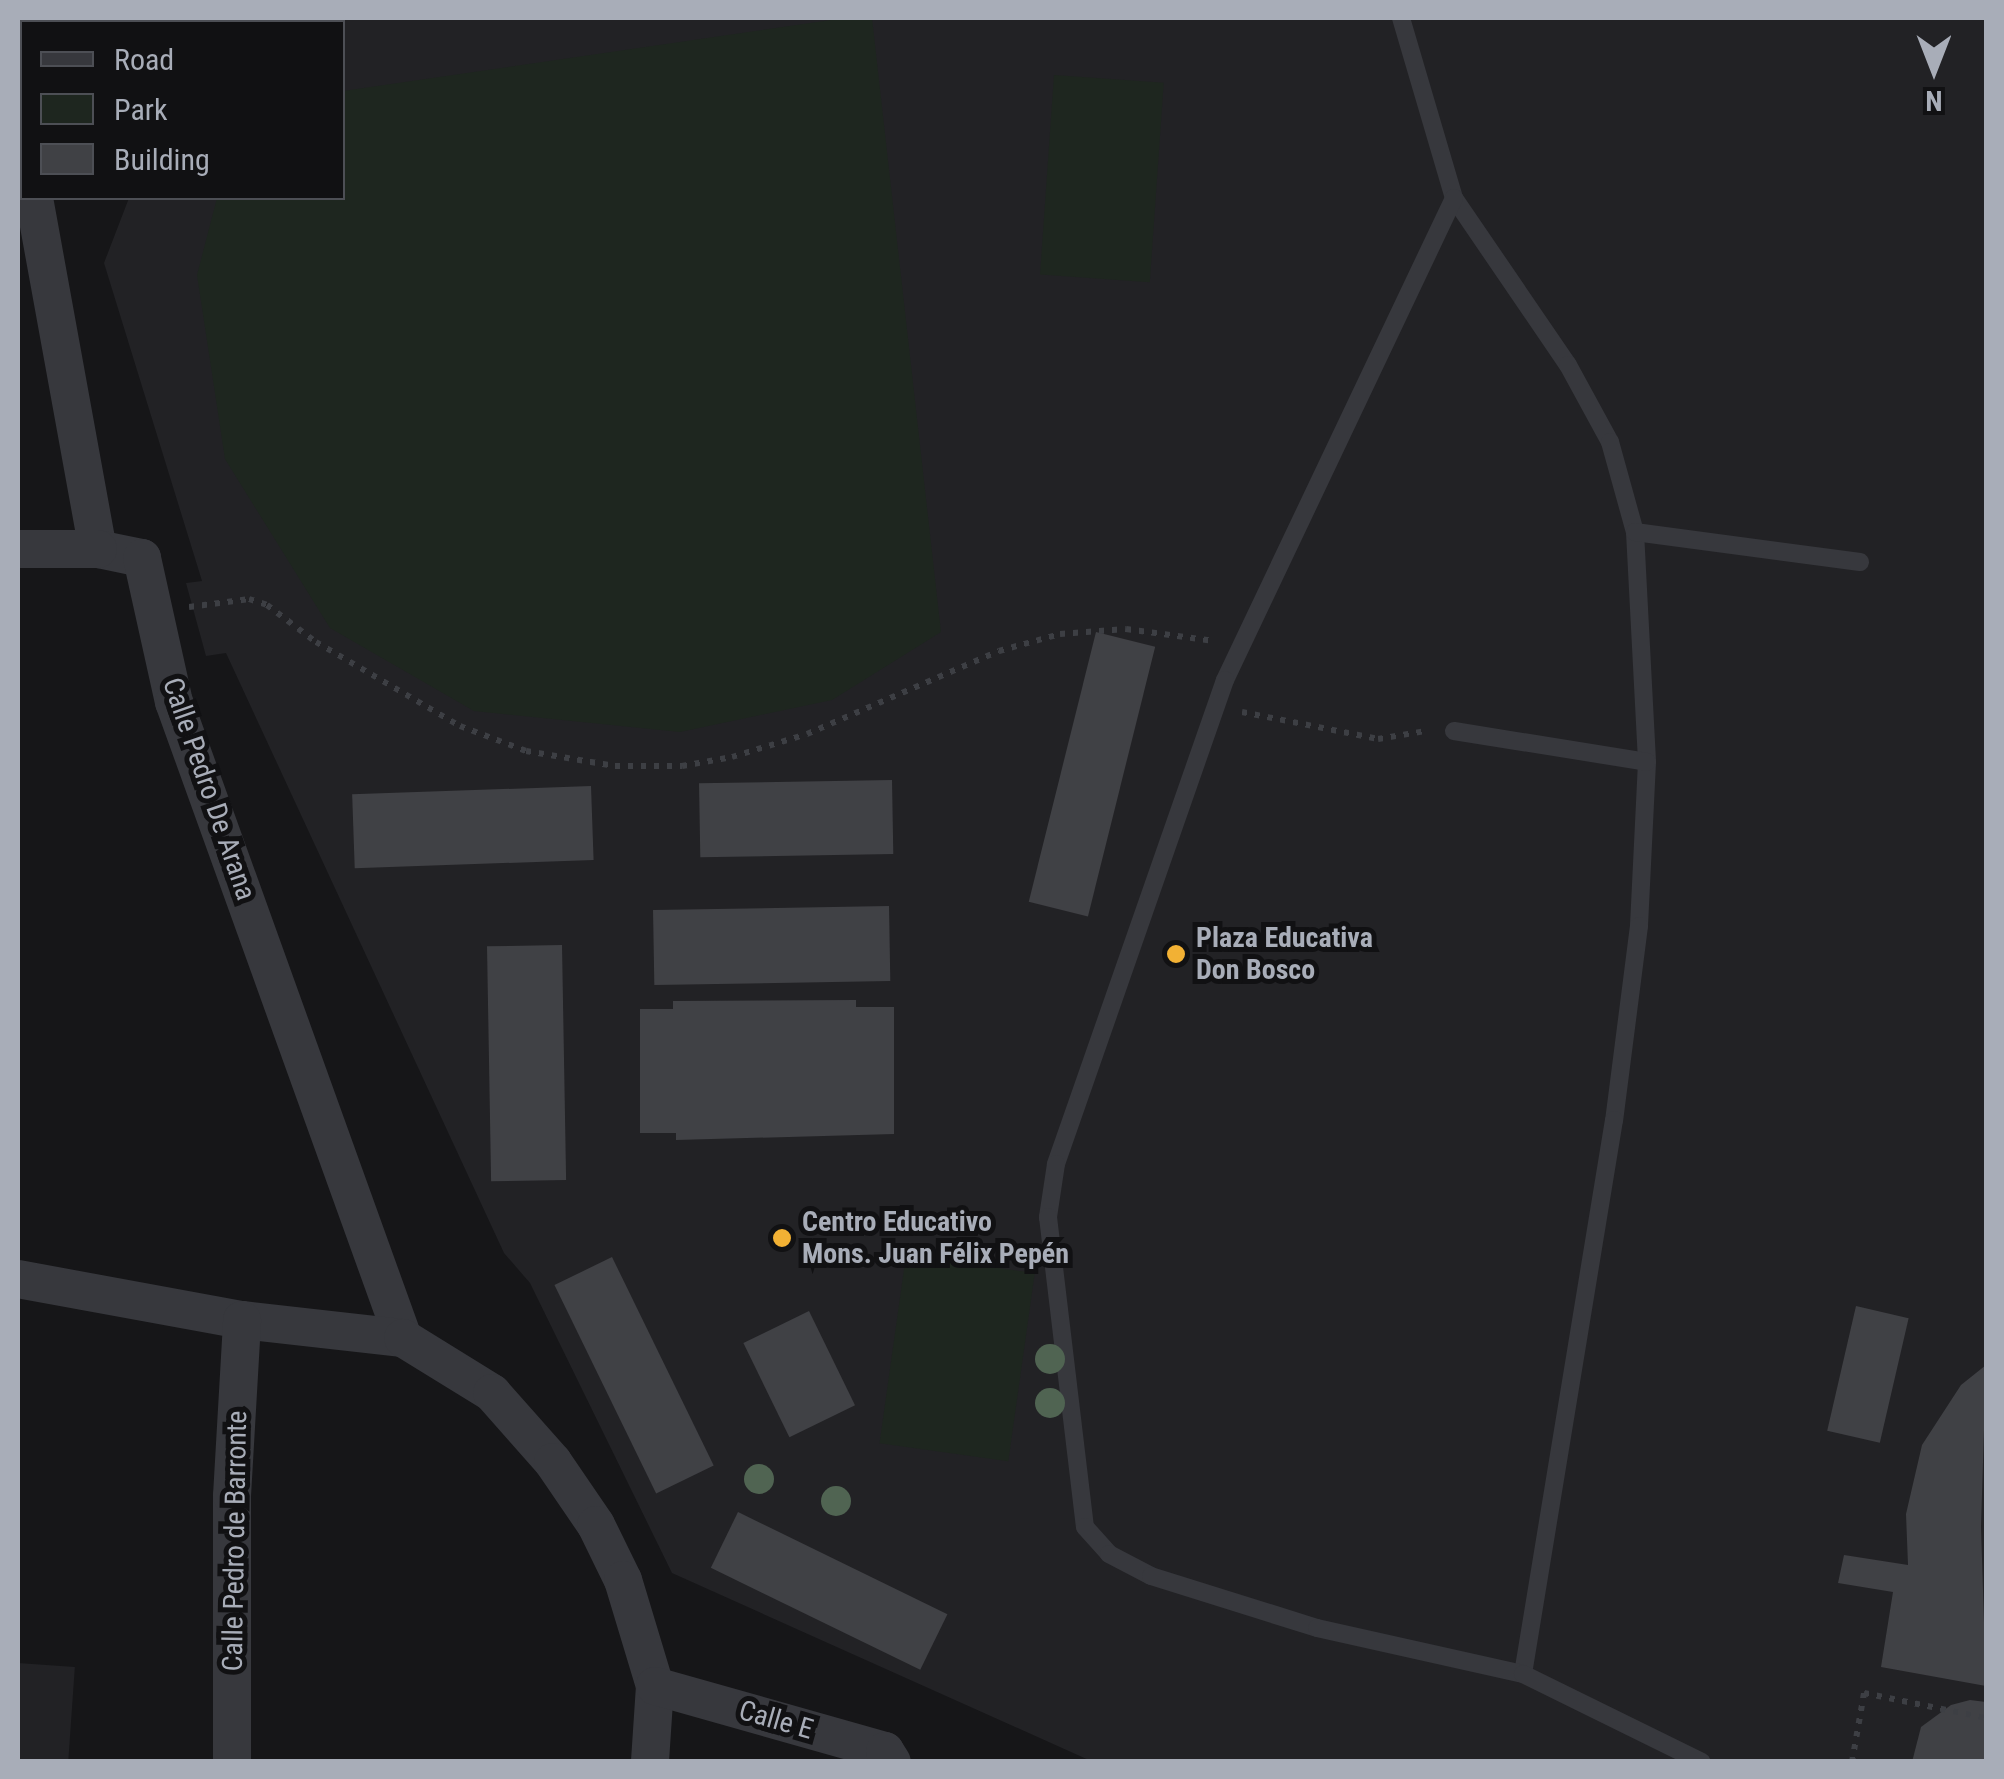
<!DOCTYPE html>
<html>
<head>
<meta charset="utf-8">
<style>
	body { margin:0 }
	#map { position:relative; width:2004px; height:1779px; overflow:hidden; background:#161618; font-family:"Roboto Condensed",sans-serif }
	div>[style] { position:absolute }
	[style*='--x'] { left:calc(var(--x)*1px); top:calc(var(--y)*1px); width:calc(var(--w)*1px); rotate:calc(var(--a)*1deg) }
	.built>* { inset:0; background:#222225; transform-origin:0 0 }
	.green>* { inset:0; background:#1e261f; transform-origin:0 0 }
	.building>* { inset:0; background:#404145; transform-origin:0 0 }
	.path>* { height:6px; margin-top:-3px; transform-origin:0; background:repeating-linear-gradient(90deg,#3d3f44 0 5px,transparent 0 13px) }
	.service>* { height:18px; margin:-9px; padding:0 9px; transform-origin:9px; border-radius:9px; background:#37383d }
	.minor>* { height:38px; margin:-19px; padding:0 19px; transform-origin:19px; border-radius:19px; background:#37383d }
	.trees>* { width:30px; height:30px; margin:-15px; border-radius:50%; background:#506452 }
	.dots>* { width:28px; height:28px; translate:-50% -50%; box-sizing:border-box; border:5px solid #111113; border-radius:50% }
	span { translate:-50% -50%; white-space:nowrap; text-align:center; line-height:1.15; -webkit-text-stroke:10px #111113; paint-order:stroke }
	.street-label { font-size:28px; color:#a8adb8 }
	.poi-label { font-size:28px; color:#a8adb8; font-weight:700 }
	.left { translate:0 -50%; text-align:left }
	.frame { position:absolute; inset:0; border:20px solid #a8adb8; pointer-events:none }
	.legend { position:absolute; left:20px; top:20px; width:325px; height:180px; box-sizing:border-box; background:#111113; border:2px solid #4d4f55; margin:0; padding:12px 18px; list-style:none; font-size:30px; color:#a8adb8 }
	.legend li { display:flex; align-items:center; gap:20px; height:50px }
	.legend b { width:50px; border:2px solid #4d4f55 }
	.north { position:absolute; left:1884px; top:20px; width:100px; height:100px; -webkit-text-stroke:8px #111113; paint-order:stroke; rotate:180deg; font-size:28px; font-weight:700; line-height:40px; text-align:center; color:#a8adb8 }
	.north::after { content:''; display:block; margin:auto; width:35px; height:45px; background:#a8adb8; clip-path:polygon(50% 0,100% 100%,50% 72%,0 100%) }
</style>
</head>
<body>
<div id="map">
	<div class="built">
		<div style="clip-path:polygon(199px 18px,1986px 18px,1986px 1761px,1091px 1761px,672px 1573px,530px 1283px,504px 1253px,226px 653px,206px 656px,186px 583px,202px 581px,104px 263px,129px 198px,342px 198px,342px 22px,197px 22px)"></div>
		<div style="left:18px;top:1663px;width:57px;height:98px;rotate:4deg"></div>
	</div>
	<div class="green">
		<div style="clip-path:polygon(845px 18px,872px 18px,941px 632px,832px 700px,680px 732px,474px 711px,330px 628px,225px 459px,197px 275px,217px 198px,342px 198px,343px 91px)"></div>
		<div style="left:1054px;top:75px;width:110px;height:200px;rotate:4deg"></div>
		<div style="left:906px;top:1255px;width:130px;height:190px;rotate:8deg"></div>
	</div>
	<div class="building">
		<div style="left:1096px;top:632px;width:61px;height:278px;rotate:14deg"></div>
		<div style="left:892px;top:780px;width:74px;height:193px;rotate:89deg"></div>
		<div style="left:591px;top:786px;width:74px;height:239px;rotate:88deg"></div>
		<div style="left:889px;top:906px;width:75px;height:236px;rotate:89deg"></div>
		<div style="left:562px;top:945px;width:235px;height:75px;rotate:89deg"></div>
		<div style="clip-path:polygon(856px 1000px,856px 1007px,894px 1007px,894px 1134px,676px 1140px,676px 1133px,640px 1133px,640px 1009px,673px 1009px,673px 1001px)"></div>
		<div style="left:612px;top:1257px;width:232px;height:64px;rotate:64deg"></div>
		<div style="left:1856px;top:1306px;width:54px;height:128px;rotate:13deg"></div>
		<div style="left:809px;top:1311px;width:105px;height:73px;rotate:64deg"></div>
		<div style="clip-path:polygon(1986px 1365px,1981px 1527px,1986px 1686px,1881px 1667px,1893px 1592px,1838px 1583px,1844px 1555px,1908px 1565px,1906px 1514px,1922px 1445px,1961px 1385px)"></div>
		<div style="left:738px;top:1512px;width:233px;height:62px;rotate:26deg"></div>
		<div style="clip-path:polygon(1970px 1700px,1986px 1702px,1986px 1762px,1912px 1762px,1921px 1727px,1951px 1705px)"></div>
	</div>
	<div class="path">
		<div style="--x:189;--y:607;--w:61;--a:-7.6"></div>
		<div style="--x:249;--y:599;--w:19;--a:18"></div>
		<div style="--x:267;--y:605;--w:61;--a:37.1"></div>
		<div style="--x:316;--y:642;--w:167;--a:30.3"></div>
		<div style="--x:460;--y:726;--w:71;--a:20.7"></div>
		<div style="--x:526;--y:751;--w:90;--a:9.6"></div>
		<div style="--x:615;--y:766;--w:67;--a:0"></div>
		<div style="--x:682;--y:766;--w:51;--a:-10.2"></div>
		<div style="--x:732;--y:757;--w:78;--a:-17"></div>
		<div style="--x:807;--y:734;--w:209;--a:-23.4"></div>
		<div style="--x:999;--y:651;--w:63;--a:-15.6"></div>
		<div style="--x:1060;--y:634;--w:66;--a:-4.3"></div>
		<div style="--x:1126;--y:629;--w:89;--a:7.8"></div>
		<div style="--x:1242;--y:712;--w:139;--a:11.2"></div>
		<div style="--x:1378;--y:739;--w:49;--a:-9.5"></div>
		<div style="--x:1852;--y:1762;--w:70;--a:-80.1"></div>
		<div style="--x:1864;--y:1693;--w:125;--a:11.6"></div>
	</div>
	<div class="service">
		<div style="--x:1401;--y:18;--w:188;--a:73.6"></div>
		<div style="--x:1454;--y:198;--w:202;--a:55.7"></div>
		<div style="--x:1568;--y:365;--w:88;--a:61.4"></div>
		<div style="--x:1610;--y:442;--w:93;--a:74.5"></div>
		<div style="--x:1635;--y:532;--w:230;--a:87"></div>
		<div style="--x:1647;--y:762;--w:164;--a:92.8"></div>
		<div style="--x:1639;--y:926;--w:196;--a:97.3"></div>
		<div style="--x:1614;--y:1120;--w:561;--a:99.33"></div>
		<div style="--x:1454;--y:198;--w:534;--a:115.41"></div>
		<div style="--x:1225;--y:680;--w:513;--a:109.25"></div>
		<div style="--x:1056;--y:1164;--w:54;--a:98.6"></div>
		<div style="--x:1048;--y:1217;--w:312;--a:83.2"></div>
		<div style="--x:1085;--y:1527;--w:36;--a:48"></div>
		<div style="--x:1109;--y:1554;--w:47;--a:27.6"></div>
		<div style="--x:1151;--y:1576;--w:174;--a:17.4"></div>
		<div style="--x:1317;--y:1628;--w:211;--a:12.6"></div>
		<div style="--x:1523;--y:1674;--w:199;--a:26.2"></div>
		<div style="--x:1635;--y:532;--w:227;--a:7.6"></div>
		<div style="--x:1454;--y:731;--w:195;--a:9.1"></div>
	</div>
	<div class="minor">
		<div style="--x:18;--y:130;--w:13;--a:72"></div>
		<div style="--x:34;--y:198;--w:357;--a:79.7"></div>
		<div style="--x:98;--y:549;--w:45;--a:11.6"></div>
		<div style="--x:142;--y:558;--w:148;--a:77.5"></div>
		<div style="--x:174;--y:702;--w:676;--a:70.2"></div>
		<div style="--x:18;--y:549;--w:80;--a:0"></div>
		<div style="--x:18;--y:1279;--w:228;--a:10.4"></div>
		<div style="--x:242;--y:1320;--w:162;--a:6.4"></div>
		<div style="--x:403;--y:1338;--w:105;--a:31.7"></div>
		<div style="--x:492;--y:1393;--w:92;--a:48.5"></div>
		<div style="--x:553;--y:1462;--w:76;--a:55.7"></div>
		<div style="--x:596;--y:1525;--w:61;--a:63.9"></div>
		<div style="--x:623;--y:1580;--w:111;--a:73.2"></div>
		<div style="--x:655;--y:1686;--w:76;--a:93.8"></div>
		<div style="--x:655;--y:1686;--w:239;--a:15.8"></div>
		<div style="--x:885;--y:1751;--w:13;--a:58"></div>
		<div style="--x:232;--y:1762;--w:266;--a:-90"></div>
		<div style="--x:232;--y:1496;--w:176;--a:-86.7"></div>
	</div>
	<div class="trees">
		<div style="left:1050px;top:1359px"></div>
		<div style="left:1050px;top:1403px"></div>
		<div style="left:759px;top:1479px"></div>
		<div style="left:836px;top:1501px"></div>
	</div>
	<div class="dots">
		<div style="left:1176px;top:954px;background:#f2b134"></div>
		<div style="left:782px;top:1238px;background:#f2b134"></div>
	</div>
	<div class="street-label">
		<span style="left:209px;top:789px;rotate:71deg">Calle Pedro De Arana</span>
		<span style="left:235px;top:1541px;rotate:-89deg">Calle Pedro de Barronte</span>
		<span style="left:776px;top:1720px;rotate:16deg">Calle E</span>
	</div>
	<div class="poi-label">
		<span class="left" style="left:1196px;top:954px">Plaza Educativa<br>Don Bosco</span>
		<span class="left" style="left:802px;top:1238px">Centro Educativo<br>Mons. Juan Félix Pepén</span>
	</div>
	<div class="frame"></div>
	<ul class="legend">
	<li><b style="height:12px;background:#37383d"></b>Road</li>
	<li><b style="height:28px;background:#1e261f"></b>Park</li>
	<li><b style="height:28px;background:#404145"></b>Building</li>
	</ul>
	<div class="north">N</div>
</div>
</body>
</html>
